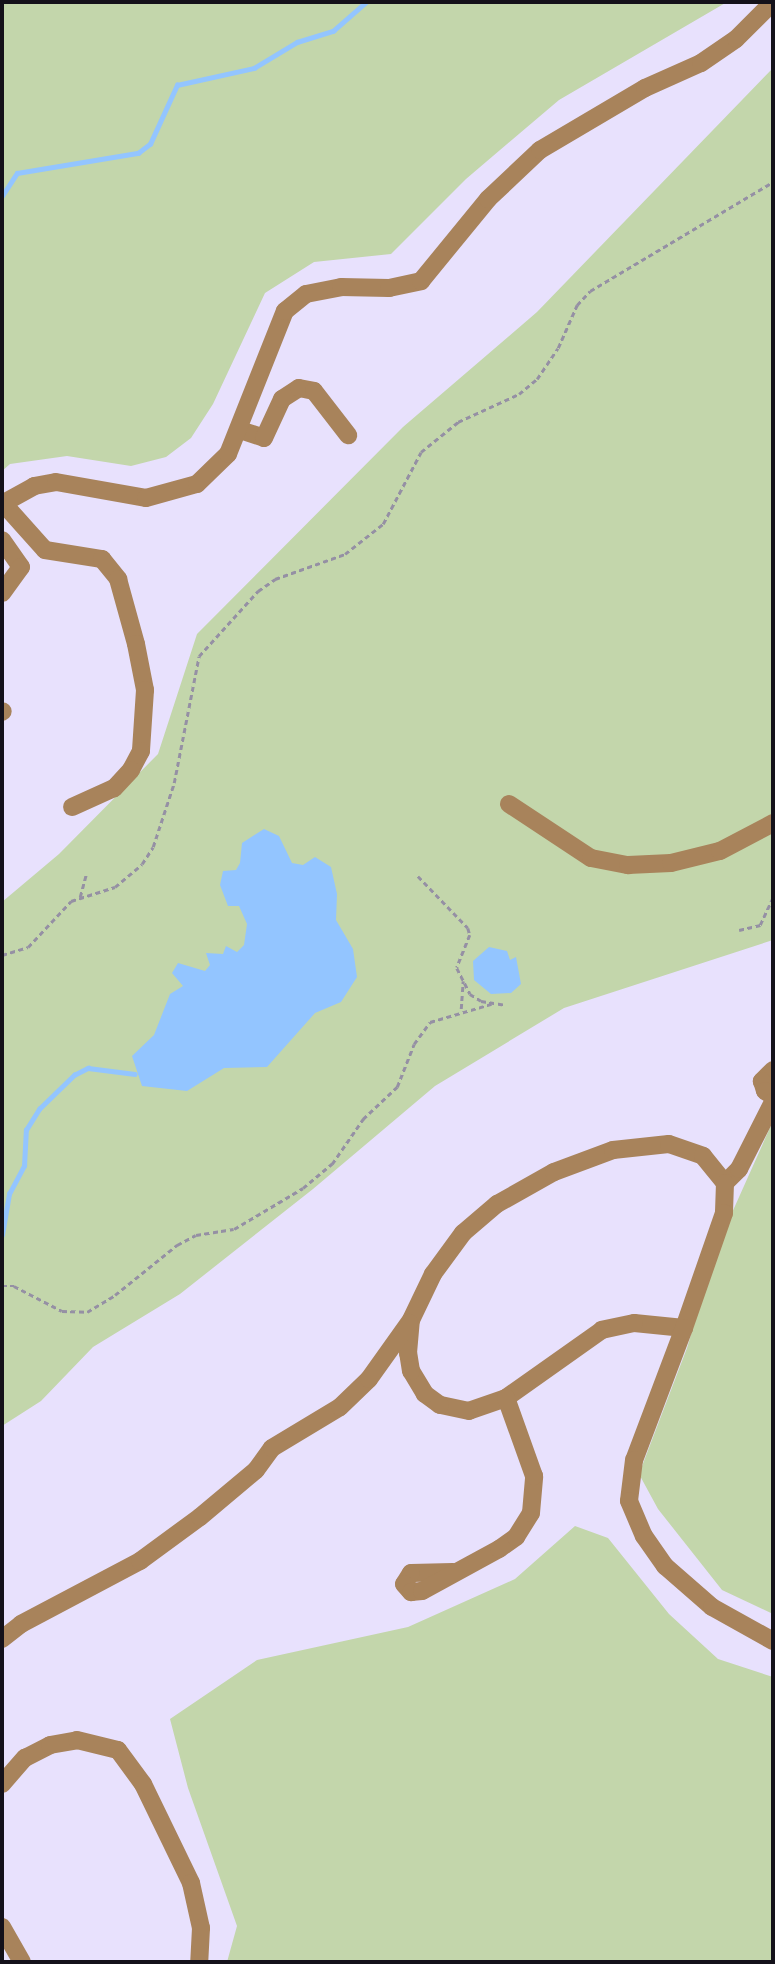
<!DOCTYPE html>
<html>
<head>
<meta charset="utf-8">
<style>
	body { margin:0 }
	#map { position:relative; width:775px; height:1964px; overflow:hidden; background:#e8e1fd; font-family:"Source Sans 3",sans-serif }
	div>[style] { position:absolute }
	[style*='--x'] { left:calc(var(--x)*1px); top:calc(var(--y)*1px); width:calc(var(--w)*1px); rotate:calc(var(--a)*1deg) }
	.green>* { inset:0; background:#c3d6ab }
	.water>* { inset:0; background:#93c5ff }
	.stream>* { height:4.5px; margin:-2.25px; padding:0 2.25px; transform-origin:2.25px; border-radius:2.25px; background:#93c5ff }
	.path>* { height:2.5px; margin-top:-1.25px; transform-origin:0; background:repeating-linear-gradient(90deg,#9590a4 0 5px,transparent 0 8.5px) }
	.minor>* { height:18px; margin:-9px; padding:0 9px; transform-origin:9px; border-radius:9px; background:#a8835b }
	span { translate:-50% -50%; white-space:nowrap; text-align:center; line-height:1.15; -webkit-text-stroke:5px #e8e1fd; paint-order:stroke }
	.frame { position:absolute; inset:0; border:4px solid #14111a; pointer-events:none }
</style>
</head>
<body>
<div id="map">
	<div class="green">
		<div style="clip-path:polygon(2px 2px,727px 2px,559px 100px,466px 179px,391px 254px,314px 262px,265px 293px,213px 404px,191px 438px,166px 457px,131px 466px,67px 456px,10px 464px,2px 471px)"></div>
		<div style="clip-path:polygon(773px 68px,773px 940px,564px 1008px,435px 1086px,313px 1189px,180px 1294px,93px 1347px,41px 1401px,2px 1426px,2px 902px,59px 854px,158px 754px,197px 634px,403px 427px,537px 312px)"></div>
		<div style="clip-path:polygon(773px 1121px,773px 1614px,722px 1590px,658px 1509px,639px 1474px,687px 1348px,718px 1244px)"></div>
		<div style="clip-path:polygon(575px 1526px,608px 1538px,669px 1614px,718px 1659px,773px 1677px,773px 1962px,227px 1962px,237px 1926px,188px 1788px,170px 1719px,257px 1660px,408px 1627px,515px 1579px)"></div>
	</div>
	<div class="water">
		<div style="clip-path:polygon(264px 829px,279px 836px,292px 863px,303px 865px,315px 857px,331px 867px,337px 894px,336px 920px,353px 949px,357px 977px,341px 1002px,315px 1013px,267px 1067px,224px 1068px,187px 1091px,142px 1086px,132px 1056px,154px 1035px,170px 994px,183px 986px,172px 973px,178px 963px,205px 971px,210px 965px,206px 953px,223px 954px,226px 946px,237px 952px,244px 945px,247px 924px,239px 906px,228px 906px,220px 885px,223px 871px,236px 870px,240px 863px,242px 843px)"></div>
		<div style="clip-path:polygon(489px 947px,507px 951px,510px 960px,516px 957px,521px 984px,511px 993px,491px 994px,474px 980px,473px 961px)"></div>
	</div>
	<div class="stream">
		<div style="--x:2;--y:196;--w:27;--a:-57"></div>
		<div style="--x:17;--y:173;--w:123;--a:-9.4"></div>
		<div style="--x:138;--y:153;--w:15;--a:-37"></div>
		<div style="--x:150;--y:144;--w:65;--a:-65.4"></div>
		<div style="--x:177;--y:85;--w:79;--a:-12.4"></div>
		<div style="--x:254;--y:68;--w:50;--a:-31.2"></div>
		<div style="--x:297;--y:42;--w:38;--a:-17"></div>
		<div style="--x:333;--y:31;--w:44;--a:-41.3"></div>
		<div style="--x:2;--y:1235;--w:42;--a:-80.3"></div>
		<div style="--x:9;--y:1194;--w:32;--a:-62"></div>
		<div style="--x:24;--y:1166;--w:36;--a:-87"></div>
		<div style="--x:26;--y:1130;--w:25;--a:-58"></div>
		<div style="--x:39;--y:1109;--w:49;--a:-44.2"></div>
		<div style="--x:74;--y:1075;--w:16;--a:-27"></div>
		<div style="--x:88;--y:1068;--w:47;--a:7.3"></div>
	</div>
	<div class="path">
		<div style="--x:418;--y:876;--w:72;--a:46.1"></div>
		<div style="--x:468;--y:928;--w:7;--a:74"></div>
		<div style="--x:470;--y:935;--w:35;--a:112"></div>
		<div style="--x:457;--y:968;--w:29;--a:63"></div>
		<div style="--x:470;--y:994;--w:13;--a:32"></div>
		<div style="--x:481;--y:1001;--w:24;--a:9"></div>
		<div style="--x:80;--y:897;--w:24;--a:-75"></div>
		<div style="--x:739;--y:930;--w:22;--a:-13"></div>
		<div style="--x:760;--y:925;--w:31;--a:-65"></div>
		<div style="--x:2;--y:955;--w:27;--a:-17"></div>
		<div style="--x:28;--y:947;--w:63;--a:-46.9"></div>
		<div style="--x:71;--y:901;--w:46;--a:-17.7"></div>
		<div style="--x:115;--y:887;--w:35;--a:-40"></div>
		<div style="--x:142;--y:864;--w:20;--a:-57"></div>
		<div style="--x:153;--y:847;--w:67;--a:-71.8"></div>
		<div style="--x:174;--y:783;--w:129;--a:-78.9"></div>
		<div style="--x:199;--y:656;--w:88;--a:-47.8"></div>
		<div style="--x:258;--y:591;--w:21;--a:-35"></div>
		<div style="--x:275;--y:579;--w:74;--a:-19.7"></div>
		<div style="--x:345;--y:554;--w:48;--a:-38.3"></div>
		<div style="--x:383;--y:524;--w:81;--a:-62.2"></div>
		<div style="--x:421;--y:452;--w:48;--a:-39"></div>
		<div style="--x:458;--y:422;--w:67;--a:-24.7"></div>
		<div style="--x:519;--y:394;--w:23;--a:-40"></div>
		<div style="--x:537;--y:379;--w:37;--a:-56"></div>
		<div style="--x:558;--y:348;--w:47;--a:-66.2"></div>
		<div style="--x:577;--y:305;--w:19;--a:-47"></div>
		<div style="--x:590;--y:291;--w:213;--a:-30.8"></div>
		<div style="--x:461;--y:1009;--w:28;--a:-86"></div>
		<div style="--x:2;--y:1286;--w:12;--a:0"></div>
		<div style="--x:14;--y:1286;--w:54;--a:27.5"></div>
		<div style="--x:62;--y:1311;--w:25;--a:2"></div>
		<div style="--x:87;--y:1312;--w:33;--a:-31"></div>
		<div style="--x:115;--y:1295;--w:80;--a:-38.9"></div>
		<div style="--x:177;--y:1245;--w:21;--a:-28"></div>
		<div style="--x:196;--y:1235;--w:38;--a:-9"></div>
		<div style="--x:234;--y:1229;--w:80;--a:-30.7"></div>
		<div style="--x:303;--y:1188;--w:38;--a:-40"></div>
		<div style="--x:332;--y:1164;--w:55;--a:-55.4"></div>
		<div style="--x:363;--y:1119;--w:47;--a:-43.3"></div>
		<div style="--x:397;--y:1087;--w:46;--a:-68.4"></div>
		<div style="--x:414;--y:1044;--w:27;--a:-54"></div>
		<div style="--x:430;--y:1022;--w:64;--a:-16.4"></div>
	</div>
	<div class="minor">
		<div style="--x:240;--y:430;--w:25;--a:18"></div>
		<div style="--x:264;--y:438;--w:43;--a:-65.2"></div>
		<div style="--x:282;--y:399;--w:20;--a:-33"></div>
		<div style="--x:299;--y:388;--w:15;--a:11"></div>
		<div style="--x:314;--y:391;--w:56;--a:52.3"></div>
		<div style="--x:3;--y:503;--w:63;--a:48.2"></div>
		<div style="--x:45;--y:550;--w:58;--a:9"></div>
		<div style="--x:102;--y:559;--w:26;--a:51"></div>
		<div style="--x:118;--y:579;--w:67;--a:74.5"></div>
		<div style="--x:136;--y:644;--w:47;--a:78.9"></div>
		<div style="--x:145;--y:690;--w:61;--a:93.8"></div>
		<div style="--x:141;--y:751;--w:21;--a:118"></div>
		<div style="--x:131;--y:770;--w:25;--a:133"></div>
		<div style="--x:114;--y:788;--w:46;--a:155.7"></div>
		<div style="--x:2;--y:504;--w:37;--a:-29"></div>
		<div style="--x:34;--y:486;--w:22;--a:-10"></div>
		<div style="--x:56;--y:482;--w:91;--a:10.1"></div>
		<div style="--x:146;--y:498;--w:53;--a:-15.4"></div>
		<div style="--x:197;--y:484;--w:43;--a:-44.1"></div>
		<div style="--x:228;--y:454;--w:154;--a:-68.3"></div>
		<div style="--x:285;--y:311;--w:27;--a:-39"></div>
		<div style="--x:306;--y:294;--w:36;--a:-11"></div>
		<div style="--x:341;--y:287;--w:48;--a:1.2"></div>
		<div style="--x:389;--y:288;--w:33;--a:-12"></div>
		<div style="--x:421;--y:281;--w:106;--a:-50.7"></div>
		<div style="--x:488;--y:199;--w:71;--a:-43.3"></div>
		<div style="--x:540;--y:150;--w:122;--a:-30.6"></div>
		<div style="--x:645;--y:88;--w:61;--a:-24.1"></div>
		<div style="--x:701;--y:63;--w:42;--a:-34.4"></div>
		<div style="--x:736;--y:39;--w:52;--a:-45"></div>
		<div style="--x:2;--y:540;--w:33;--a:55"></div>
		<div style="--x:21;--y:567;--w:32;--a:126"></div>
		<div style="--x:2;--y:712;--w:1;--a:-45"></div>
		<div style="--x:509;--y:804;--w:98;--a:33.4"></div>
		<div style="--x:591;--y:858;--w:38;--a:11"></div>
		<div style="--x:628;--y:865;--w:43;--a:-2.7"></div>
		<div style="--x:671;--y:863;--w:50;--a:-13.8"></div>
		<div style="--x:720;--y:851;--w:60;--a:-27.8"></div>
		<div style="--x:773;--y:1070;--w:16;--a:135"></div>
		<div style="--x:762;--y:1081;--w:10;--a:73"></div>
		<div style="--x:765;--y:1091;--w:9;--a:32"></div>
		<div style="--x:725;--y:1183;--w:20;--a:-45"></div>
		<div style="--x:739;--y:1169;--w:75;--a:-63.1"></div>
		<div style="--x:684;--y:1328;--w:50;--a:-174.3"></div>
		<div style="--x:634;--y:1323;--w:33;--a:168"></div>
		<div style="--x:602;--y:1330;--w:118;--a:144.7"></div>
		<div style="--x:506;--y:1398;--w:39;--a:161"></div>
		<div style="--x:469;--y:1411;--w:30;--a:-168"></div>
		<div style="--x:440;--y:1405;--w:19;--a:-144"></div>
		<div style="--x:425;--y:1394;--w:27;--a:-121"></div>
		<div style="--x:411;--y:1371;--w:18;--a:-99"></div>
		<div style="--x:408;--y:1353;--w:33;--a:-85"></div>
		<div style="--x:411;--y:1320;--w:51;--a:-64.4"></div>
		<div style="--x:433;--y:1274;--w:51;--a:-53.8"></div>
		<div style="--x:463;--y:1233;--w:45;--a:-40.5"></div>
		<div style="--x:497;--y:1204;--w:65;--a:-29.3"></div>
		<div style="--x:554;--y:1172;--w:63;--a:-20.4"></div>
		<div style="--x:613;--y:1150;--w:56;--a:-6.1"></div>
		<div style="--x:669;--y:1144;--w:36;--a:19"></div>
		<div style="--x:703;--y:1156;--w:35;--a:51"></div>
		<div style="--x:725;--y:1183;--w:30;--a:92"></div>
		<div style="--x:724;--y:1213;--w:122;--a:109.2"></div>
		<div style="--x:684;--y:1328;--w:141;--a:110.7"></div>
		<div style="--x:634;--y:1460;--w:41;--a:97"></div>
		<div style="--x:629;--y:1501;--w:38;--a:67"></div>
		<div style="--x:644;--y:1536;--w:37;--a:55"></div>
		<div style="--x:665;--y:1566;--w:62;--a:41.1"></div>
		<div style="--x:712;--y:1607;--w:70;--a:29.1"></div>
		<div style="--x:453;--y:1572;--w:42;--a:178.6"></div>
		<div style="--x:411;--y:1573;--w:13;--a:122"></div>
		<div style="--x:404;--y:1584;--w:11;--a:49"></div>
		<div style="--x:411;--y:1592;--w:11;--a:-5"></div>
		<div style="--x:422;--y:1591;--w:88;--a:-28.6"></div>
		<div style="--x:499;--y:1549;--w:21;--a:-35"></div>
		<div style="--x:516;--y:1537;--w:28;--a:-58"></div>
		<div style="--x:531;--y:1513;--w:37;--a:-85"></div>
		<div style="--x:534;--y:1476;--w:83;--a:-109.7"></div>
		<div style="--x:2;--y:1639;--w:24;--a:-38"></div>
		<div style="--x:21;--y:1624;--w:135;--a:-27.9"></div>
		<div style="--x:140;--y:1561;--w:74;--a:-36.3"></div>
		<div style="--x:200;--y:1517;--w:73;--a:-40"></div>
		<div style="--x:256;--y:1470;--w:27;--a:-54"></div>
		<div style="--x:272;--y:1448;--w:79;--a:-31.1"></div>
		<div style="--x:340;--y:1407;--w:40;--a:-44"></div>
		<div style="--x:369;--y:1379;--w:69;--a:-54.5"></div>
		<div style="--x:2;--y:1784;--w:35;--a:-49"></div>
		<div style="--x:25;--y:1758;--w:28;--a:-27"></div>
		<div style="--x:50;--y:1745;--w:27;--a:-10"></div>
		<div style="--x:77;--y:1740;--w:42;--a:13.7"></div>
		<div style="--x:118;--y:1750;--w:42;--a:53.7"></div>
		<div style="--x:143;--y:1784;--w:110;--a:64.1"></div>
		<div style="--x:191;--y:1883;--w:46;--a:77.5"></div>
		<div style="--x:201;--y:1928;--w:34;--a:93"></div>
		<div style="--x:2;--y:1927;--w:40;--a:60.3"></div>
	</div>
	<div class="frame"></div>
</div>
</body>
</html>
